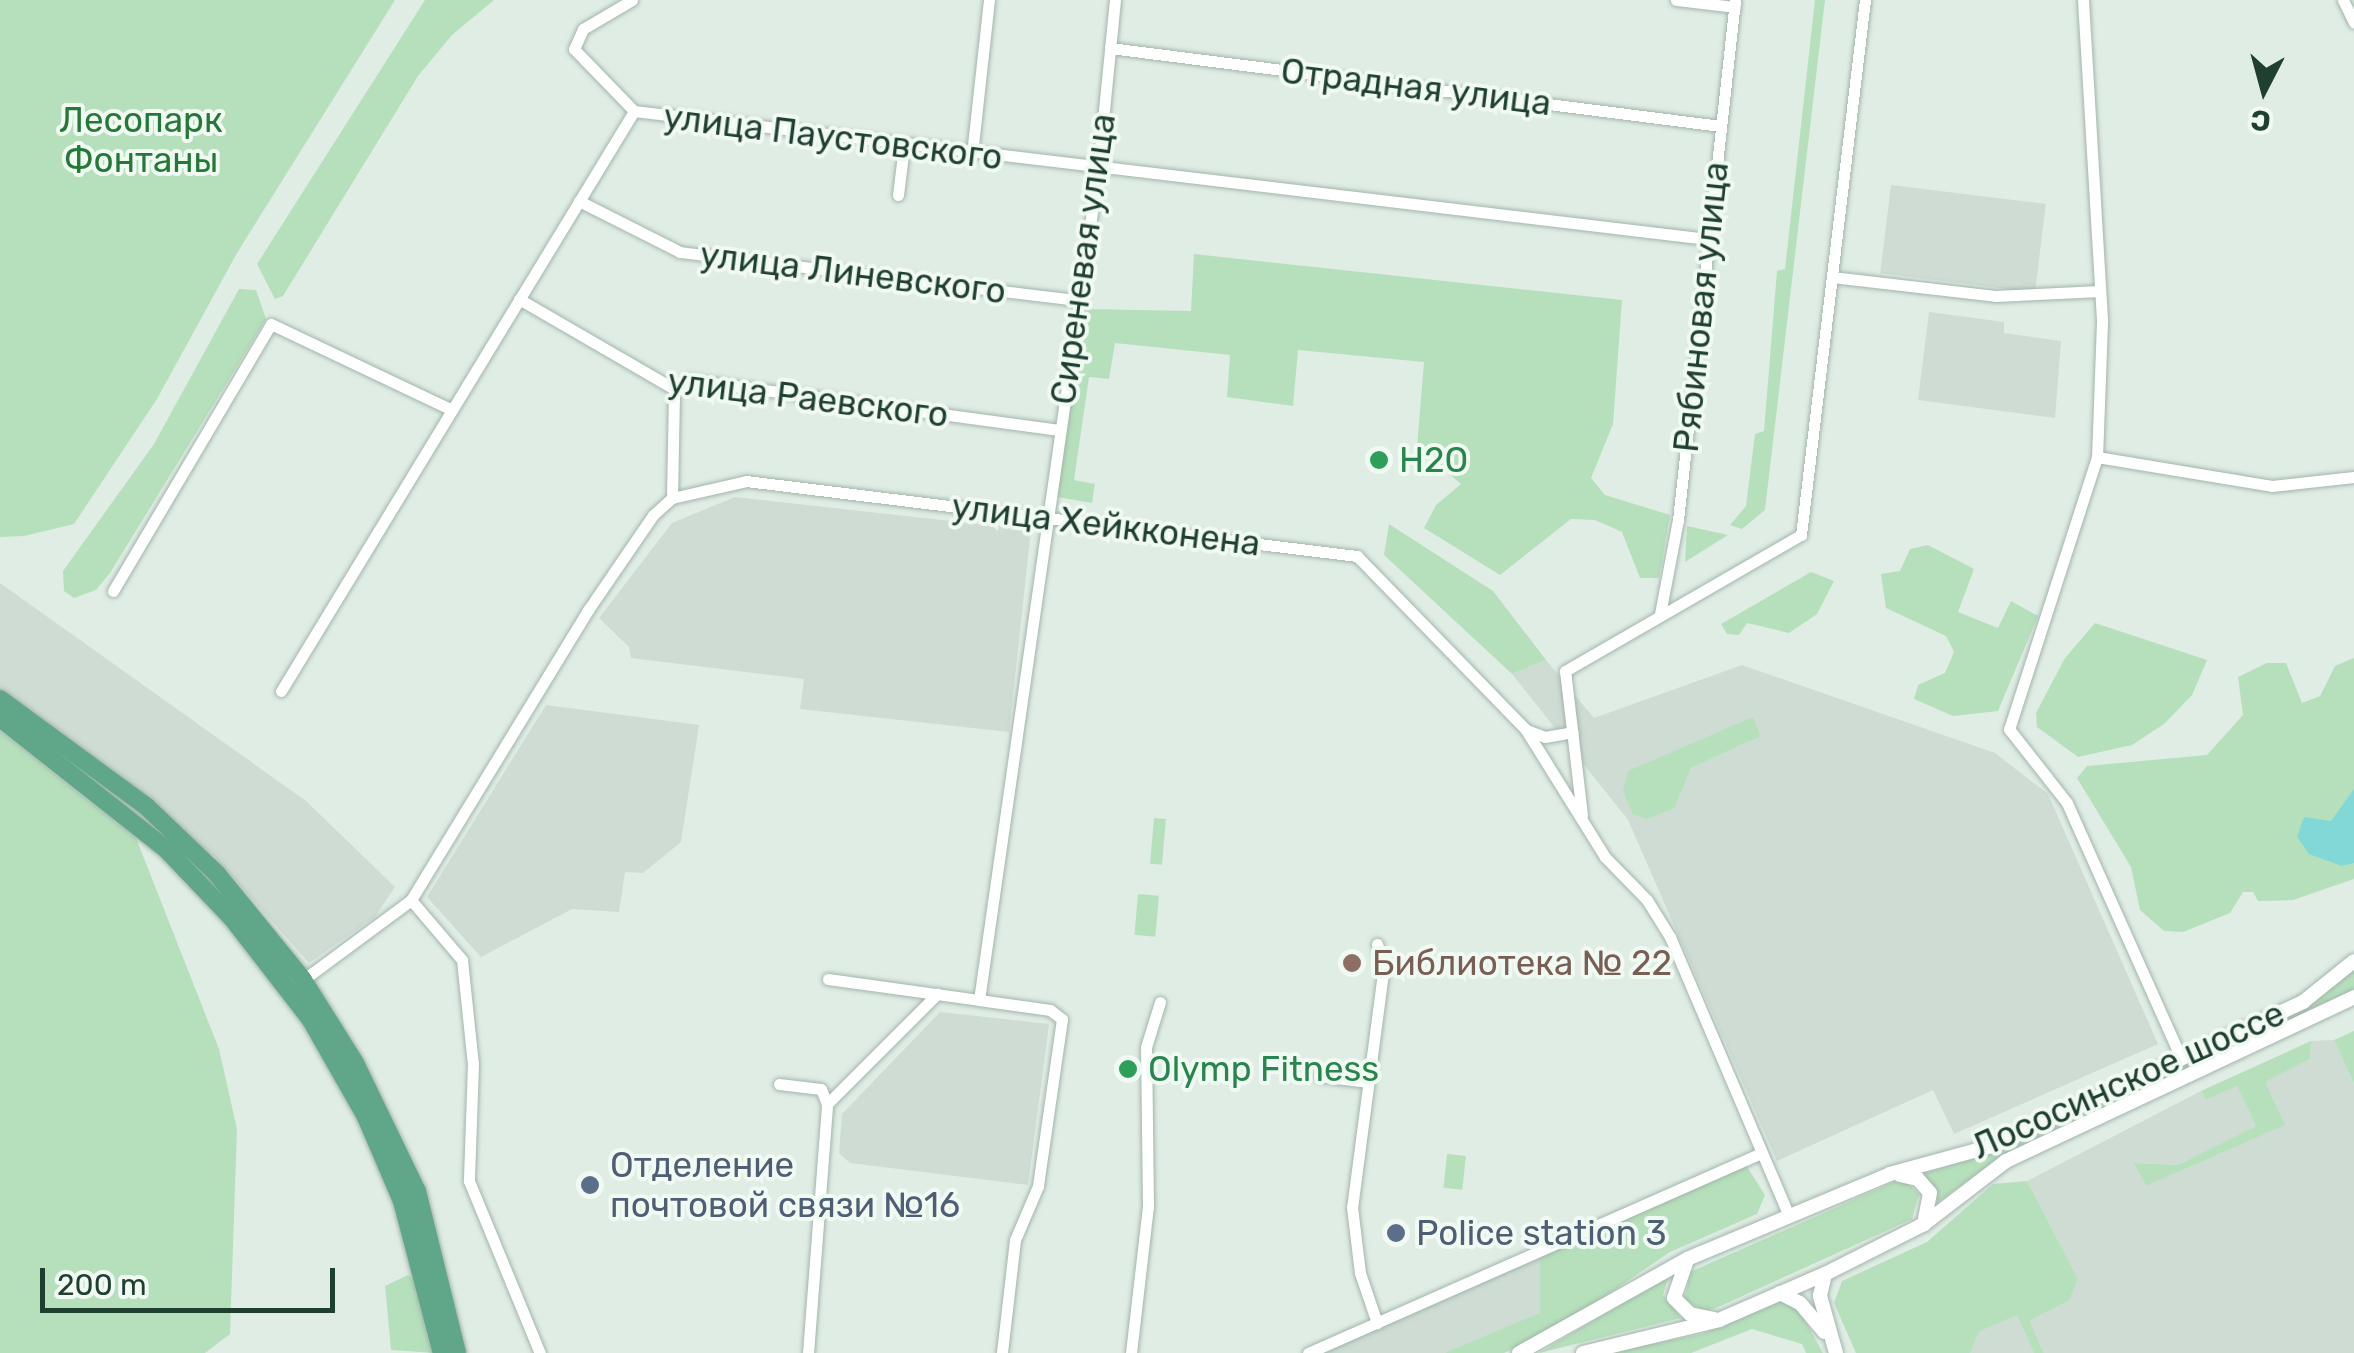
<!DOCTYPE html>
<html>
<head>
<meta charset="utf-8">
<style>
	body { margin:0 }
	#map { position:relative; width:2354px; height:1353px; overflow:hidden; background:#e0ede5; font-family:Rubik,sans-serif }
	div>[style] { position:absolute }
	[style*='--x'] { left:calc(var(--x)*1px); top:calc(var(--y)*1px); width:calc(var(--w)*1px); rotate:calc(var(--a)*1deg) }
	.built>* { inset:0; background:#cedcd4; transform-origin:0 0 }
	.green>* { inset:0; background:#b6e0bb; transform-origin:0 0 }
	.water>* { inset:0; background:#82d7d7 }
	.roads { filter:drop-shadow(0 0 2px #a2b5ab) drop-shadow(0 0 2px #a2b5ab) }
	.minor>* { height:11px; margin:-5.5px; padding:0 5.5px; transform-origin:5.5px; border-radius:5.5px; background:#fff }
	.tertiary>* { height:14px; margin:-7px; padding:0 7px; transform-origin:7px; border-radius:7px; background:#fff }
	.primary>* { height:18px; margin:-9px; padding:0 9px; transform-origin:9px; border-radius:9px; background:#60a789 }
	.dots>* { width:28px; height:28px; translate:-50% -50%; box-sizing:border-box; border:5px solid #f1f9f3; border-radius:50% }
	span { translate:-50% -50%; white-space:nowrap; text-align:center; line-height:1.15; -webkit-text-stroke:8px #f1f9f3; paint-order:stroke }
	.street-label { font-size:35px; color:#1f3f31 }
	.park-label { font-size:35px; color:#257938 }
	.leisure-label { font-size:35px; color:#27864d }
	.left { translate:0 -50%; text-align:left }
	.education-label { font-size:35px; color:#785e54 }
	.service-label { font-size:35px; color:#4e5e75 }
	.north { position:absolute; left:2214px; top:40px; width:100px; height:100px; -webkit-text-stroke:8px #f1f9f3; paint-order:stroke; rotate:186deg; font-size:28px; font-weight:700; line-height:40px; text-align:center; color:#1f3f31 }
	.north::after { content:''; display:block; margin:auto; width:35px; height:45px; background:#1f3f31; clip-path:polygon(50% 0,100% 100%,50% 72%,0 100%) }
	.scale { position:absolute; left:40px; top:1268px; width:295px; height:45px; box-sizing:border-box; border:5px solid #1f3f31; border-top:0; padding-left:12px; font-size:30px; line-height:35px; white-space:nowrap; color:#1f3f31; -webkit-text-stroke:8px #f1f9f3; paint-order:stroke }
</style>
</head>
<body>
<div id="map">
	<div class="built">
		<div style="left:1891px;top:185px;width:156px;height:89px;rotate:7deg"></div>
		<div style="clip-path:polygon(1929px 312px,2004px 322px,2004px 333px,2061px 341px,2055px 418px,1918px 400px)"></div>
		<div style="clip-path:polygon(735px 497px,1031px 530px,1009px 732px,800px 709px,804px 679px,631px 658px,629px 647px,599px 618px,672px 523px)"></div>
		<div style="clip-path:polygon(0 583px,306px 801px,395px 887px,375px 917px,309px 963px,215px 857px,124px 782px,0 695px)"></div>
		<div style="clip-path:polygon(evenodd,1546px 660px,1594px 718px,1742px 665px,1995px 753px,2048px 794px,2158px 1044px,1954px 1134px,1933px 1090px,1777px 1161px,1628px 820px,1512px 674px,1546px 660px,1753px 717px,1761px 736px,1691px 768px,1753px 717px)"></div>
		<div style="clip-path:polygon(546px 705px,699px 725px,681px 842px,643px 873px,625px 872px,619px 912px,572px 909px,481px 957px,427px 897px)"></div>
		<div style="clip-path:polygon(940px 1012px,1049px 1024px,1028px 1185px,850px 1163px,839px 1153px,842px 1114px)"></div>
		<div style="clip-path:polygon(2334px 1040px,2354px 1084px,2354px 1353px,2044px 1353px,2028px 1321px,2069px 1301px,2078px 1279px,2027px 1181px,2201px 1091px,2206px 1100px,2237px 1086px,2256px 1126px,2178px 1165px,2135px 1163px,2146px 1186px,2284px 1125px,2264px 1082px,2310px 1059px,2311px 1041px)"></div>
		<div style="clip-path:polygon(1540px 1258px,1541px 1313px,1444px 1353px,1321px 1353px)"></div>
		<div style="clip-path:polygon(2017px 1315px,2034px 1353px,1970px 1353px,1979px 1332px)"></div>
	</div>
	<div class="green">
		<div style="clip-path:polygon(0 0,395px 0,237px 253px,157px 399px,74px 524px,24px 536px,0 537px)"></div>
		<div style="clip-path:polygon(425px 0,494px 0,452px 35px,418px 76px,283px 296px,275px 299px,257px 264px)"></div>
		<div style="clip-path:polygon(1815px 0,1825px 0,1765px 510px,1742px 529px,1730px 525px,1746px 506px,1755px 434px,1764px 431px,1777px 271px,1785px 269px)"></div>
		<div style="clip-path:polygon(1194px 254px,1622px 300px,1613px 424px,1591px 478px,1605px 495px,1670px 515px,1659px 578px,1640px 578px,1622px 532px,1595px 520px,1571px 519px,1500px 575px,1424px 528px,1436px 505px,1461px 484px,1417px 447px,1424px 362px,1298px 350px,1293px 406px,1227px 397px,1230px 355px,1115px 343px,1109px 379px,1089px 377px,1074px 480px,1095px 484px,1092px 503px,1057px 497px,1086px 309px,1191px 311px)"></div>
		<div style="clip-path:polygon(239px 289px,256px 290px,266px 319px,110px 573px,96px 590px,74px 598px,64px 591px,63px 571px,154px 444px)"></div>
		<div style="clip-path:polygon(1389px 524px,1493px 591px,1546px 660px,1512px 674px,1384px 555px)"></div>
		<div style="clip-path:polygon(1687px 526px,1728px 535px,1685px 562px)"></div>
		<div style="clip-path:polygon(1928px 545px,1974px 569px,1958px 612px,1998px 628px,2011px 601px,2038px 616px,1998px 711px,1953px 716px,1914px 699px,1918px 685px,1945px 673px,1954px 652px,1946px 636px,1886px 608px,1881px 574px,1900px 571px,1910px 549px)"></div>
		<div style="clip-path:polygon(1811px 572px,1834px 581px,1817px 614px,1789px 633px,1747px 623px,1739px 635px,1727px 634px,1721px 624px)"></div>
		<div style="clip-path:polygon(2095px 623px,2207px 660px,2192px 695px,2164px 724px,2132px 745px,2078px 757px,2037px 727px,2036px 713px,2065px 658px)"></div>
		<div style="clip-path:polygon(2354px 658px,2354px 879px,2293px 900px,2258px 901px,2253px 892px,2243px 892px,2230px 913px,2183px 932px,2164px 931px,2140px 910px,2131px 867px,2077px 778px,2087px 766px,2207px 755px,2243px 715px,2238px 677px,2267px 663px,2286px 663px,2302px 703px,2320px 696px,2335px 666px)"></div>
		<div style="clip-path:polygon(1753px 717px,1761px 736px,1691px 768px,1674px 808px,1647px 819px,1633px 814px,1623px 791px,1628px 771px)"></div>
		<div style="clip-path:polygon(0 731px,136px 838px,219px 1049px,237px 1129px,230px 1334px,205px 1353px,0 1353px)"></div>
		<div style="left:1154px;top:818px;width:12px;height:46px;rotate:5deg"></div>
		<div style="left:1138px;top:894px;width:21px;height:41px;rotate:5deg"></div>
		<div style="clip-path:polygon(2354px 968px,2354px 992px,2002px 1156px,1938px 1202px,1924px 1173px,1999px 1151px,2306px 1007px)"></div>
		<div style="clip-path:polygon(2354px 1031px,2354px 1084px,2334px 1040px)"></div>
		<div style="clip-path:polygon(2311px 1041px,2310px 1059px,2265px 1082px,2285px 1125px,2146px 1186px,2134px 1163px,2178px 1165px,2256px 1126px,2237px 1086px,2206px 1100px,2201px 1091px)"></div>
		<div style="left:1447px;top:1154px;width:19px;height:34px;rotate:6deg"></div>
		<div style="clip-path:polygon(1746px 1165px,1765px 1195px,1757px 1214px,1670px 1252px,1554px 1331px,1504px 1353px,1444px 1353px,1540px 1313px,1540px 1258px)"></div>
		<div style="clip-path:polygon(2027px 1181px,2078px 1279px,2069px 1301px,2029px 1321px,2044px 1353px,2034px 1353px,2017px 1315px,1979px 1332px,1970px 1353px,1856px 1353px,1834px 1303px,1842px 1281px,1927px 1242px,1993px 1184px)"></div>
		<div style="clip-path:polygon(1894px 1182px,1906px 1182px,1919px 1194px,1912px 1219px,1716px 1308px,1704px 1311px,1685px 1300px,1690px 1272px)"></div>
		<div style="clip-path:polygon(408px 1275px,423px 1286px,435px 1353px,391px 1350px,385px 1286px)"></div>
		<div style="clip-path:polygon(1669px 1276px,1663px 1295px,1681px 1318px,1539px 1353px)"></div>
		<div style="clip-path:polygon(1780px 1301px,1797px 1306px,1823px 1353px,1806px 1353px,1802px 1344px,1752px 1329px,1691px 1353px,1608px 1353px,1702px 1334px)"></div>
	</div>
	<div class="water">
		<div style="clip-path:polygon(2354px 789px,2354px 863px,2342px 866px,2309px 854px,2297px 837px,2304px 817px,2331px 821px)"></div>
	</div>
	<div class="roads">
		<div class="minor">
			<div style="--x:632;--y:0;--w:57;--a:149.4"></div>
			<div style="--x:583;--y:29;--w:22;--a:114"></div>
			<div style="--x:574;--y:49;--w:86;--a:45.9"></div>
			<div style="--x:1676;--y:0;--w:59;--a:6.8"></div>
			<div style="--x:2083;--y:0;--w:323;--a:86.6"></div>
			<div style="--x:2102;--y:322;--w:135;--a:92.1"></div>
			<div style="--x:2097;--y:457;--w:286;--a:107.9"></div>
			<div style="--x:2009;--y:729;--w:94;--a:51.9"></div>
			<div style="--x:2067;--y:803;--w:279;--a:65.9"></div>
			<div style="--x:2343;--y:0;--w:25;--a:64"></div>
			<div style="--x:1110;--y:48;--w:616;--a:7.28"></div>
			<div style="--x:634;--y:111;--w:1081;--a:6.8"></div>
			<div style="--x:972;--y:154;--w:155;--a:-83.7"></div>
			<div style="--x:898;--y:195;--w:49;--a:-83"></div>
			<div style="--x:579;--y:201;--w:113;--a:26.8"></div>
			<div style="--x:680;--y:252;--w:401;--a:6.9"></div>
			<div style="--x:1832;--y:277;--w:164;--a:6.6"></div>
			<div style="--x:1995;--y:296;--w:105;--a:-2.7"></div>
			<div style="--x:519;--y:299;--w:179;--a:30.1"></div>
			<div style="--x:674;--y:389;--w:18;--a:-29"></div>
			<div style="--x:690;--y:380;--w:371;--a:7.7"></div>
			<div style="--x:2097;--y:457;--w:177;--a:9.4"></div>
			<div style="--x:2272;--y:486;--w:82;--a:-6.3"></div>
			<div style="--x:672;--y:498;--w:109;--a:-88.9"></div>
			<div style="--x:113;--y:591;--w:310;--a:-59.4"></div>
			<div style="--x:271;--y:324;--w:200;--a:25.4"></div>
			<div style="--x:1660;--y:614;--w:96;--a:-79.2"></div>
			<div style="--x:1678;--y:520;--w:523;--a:-83.74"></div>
			<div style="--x:281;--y:691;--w:679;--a:-58.67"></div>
			<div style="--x:1526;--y:730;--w:20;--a:20"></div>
			<div style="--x:1545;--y:737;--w:28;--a:-10"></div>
			<div style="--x:1582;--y:815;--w:145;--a:-96.7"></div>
			<div style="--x:1565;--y:671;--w:272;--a:-30"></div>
			<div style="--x:1801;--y:535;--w:539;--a:-83.18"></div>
			<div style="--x:411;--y:900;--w:79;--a:49.6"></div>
			<div style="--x:462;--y:960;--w:105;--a:84"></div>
			<div style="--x:473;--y:1064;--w:117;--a:92"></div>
			<div style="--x:469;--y:1181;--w:186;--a:67.6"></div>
			<div style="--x:1377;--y:944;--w:22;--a:72"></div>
			<div style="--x:1384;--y:965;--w:244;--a:97.5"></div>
			<div style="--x:1352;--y:1207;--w:66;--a:83.1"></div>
			<div style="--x:1360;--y:1273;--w:53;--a:71.2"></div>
			<div style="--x:828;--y:979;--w:152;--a:7.9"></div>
			<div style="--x:979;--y:1000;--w:838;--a:-81.84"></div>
			<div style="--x:1098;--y:170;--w:171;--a:-84.3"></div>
			<div style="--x:303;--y:980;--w:134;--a:-36.5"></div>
			<div style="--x:411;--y:900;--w:340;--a:-58.6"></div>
			<div style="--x:588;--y:610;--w:115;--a:-55.6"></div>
			<div style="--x:653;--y:515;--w:25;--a:-42"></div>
			<div style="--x:672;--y:498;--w:76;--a:-12.9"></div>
			<div style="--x:746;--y:481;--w:616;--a:7"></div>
			<div style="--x:1357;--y:556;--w:243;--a:45.8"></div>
			<div style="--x:1526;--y:730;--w:150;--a:58.1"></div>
			<div style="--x:1605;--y:857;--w:60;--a:45.7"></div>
			<div style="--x:1647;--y:900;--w:44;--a:58.1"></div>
			<div style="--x:1670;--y:937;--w:303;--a:66.9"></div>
			<div style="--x:979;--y:1000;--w:72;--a:8"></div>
			<div style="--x:1050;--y:1010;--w:15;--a:37"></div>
			<div style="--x:1062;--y:1019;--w:169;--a:98.2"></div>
			<div style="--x:1038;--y:1186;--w:59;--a:113.1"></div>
			<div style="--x:1015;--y:1240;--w:114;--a:96.6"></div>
			<div style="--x:1319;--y:1076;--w:49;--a:7"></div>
			<div style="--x:779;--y:1084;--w:42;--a:6.8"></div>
			<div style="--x:821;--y:1089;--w:16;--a:68"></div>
			<div style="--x:808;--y:1353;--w:250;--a:-85.6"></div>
			<div style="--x:827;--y:1104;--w:156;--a:-45"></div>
			<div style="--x:1131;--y:1353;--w:147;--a:-83.4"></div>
			<div style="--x:1148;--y:1207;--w:160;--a:-90.7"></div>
			<div style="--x:1146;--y:1047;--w:47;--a:-72.7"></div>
			<div style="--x:1308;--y:1353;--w:496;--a:-23.8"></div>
		</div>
		<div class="tertiary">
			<div style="--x:1900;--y:1175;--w:18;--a:13"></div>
			<div style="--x:1918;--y:1179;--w:18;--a:49"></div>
			<div style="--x:1930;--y:1193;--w:32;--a:101"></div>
			<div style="--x:1687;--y:1260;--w:40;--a:108.9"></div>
			<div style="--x:1674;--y:1298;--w:23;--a:45"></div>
			<div style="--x:1690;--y:1314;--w:25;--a:12"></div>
			<div style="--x:1825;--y:1274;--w:23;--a:103"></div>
			<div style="--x:1820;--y:1296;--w:59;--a:74.3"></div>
			<div style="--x:1780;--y:1293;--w:22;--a:27"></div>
			<div style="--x:1800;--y:1303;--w:38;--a:50"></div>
			<div style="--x:1519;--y:1353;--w:193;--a:-29.2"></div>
			<div style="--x:1687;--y:1259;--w:220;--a:-22.7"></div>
			<div style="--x:1890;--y:1174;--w:109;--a:-15.4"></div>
			<div style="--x:1995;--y:1145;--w:340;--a:-24.9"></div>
			<div style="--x:2303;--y:1002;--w:65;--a:-38.8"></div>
			<div style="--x:1583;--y:1353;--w:140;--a:-13.6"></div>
			<div style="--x:1719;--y:1320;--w:116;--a:-23.5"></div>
			<div style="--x:1825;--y:1274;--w:111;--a:-26.8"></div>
			<div style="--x:1924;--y:1224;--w:103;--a:-37.5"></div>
			<div style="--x:2006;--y:1161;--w:385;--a:-25.2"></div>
		</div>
		<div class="primary">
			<div style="--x:0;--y:699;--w:182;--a:36.3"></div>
			<div style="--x:147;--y:807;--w:97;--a:43.7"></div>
			<div style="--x:217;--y:874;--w:136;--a:50.9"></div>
			<div style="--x:303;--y:980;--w:98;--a:57.9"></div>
			<div style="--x:355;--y:1063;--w:142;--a:64.2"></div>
			<div style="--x:417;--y:1191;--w:167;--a:76.1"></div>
			<div style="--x:0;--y:718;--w:213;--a:38.3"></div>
			<div style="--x:167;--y:850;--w:94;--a:46.3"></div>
			<div style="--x:232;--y:918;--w:129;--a:52.2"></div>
			<div style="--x:311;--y:1020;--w:112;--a:60.4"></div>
			<div style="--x:366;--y:1117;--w:91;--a:66.8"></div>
			<div style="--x:402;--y:1201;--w:157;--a:75.3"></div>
		</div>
	</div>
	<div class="dots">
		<div style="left:1379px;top:460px;background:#2e9e5b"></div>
		<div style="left:1352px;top:963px;background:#8d6e63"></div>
		<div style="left:1128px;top:1069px;background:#2e9e5b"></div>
		<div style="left:590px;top:1185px;background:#5c6f8a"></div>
		<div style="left:1396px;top:1233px;background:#5c6f8a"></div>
	</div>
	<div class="street-label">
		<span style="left:1416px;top:87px;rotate:7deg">Отрадная улица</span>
		<span style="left:833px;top:137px;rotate:7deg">улица Паустовского</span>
		<span style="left:1083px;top:259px;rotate:-82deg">Сиреневая улица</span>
		<span style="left:853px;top:273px;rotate:7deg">улица Линевского</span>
		<span style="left:1701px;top:307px;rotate:-84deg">Рябиновая улица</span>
		<span style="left:808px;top:398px;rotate:7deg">улица Раевского</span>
		<span style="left:1106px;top:525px;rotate:7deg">улица Хейкконена</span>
		<span style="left:2128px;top:1080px;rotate:-24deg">Лососинское шоссе</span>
	</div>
	<div class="park-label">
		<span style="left:141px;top:140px">Лесопарк<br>Фонтаны</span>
	</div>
	<div class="leisure-label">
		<span class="left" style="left:1399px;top:460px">H2O</span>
		<span class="left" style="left:1148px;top:1069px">Olymp Fitness</span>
	</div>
	<div class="education-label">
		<span class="left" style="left:1372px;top:963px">Библиотека № 22</span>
	</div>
	<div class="service-label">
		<span class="left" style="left:610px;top:1185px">Отделение<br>почтовой связи №16</span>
		<span class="left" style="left:1416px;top:1233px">Police station 3</span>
	</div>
	<div class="north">С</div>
	<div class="scale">200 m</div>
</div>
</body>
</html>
